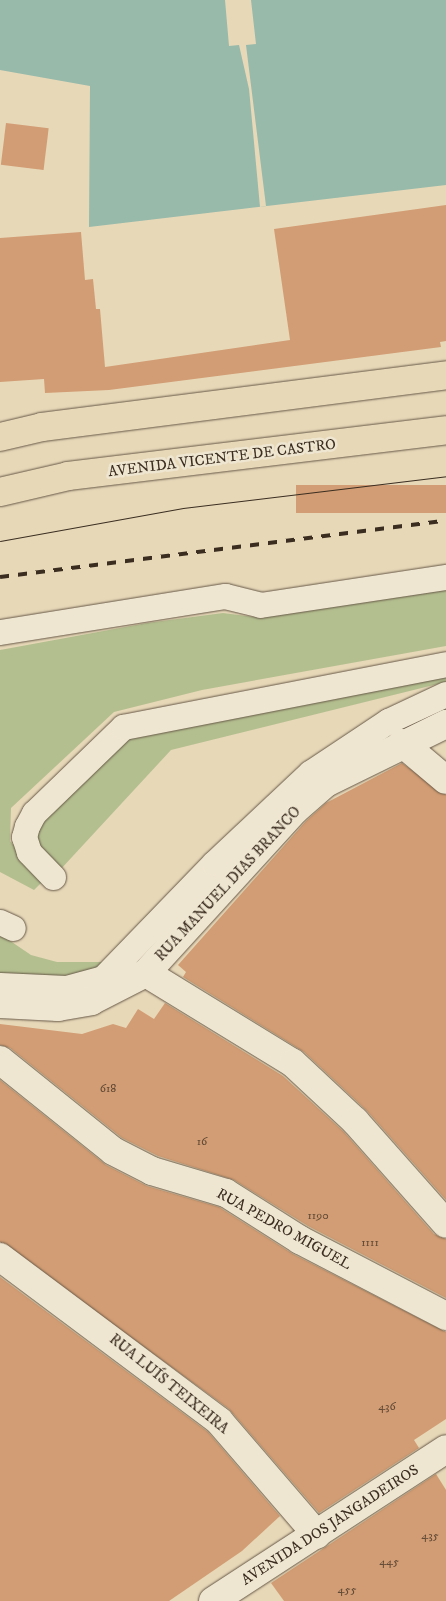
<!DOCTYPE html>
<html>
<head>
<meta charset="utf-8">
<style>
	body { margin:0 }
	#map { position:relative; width:446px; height:1601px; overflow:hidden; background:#e7d8b8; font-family:"IM FELL DW Pica",serif }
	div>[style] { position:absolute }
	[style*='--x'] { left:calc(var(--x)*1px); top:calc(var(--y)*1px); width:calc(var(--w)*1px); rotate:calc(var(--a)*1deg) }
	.green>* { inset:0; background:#b4bf8f }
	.water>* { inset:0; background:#97baab }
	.pier>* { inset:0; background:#e7d8b8 }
	.building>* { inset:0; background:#d29d74; transform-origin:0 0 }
	.roads { filter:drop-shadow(0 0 1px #665847) drop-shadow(0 0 1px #665847) }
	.pedestrian>* { height:25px; margin:-12.5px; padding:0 12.5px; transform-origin:12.5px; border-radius:12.5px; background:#efe6d1 }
	.minor>* { height:28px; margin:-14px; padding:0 14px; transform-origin:14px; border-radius:14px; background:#efe6d1 }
	.primary>* { height:28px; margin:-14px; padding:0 14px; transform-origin:14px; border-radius:14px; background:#e7d8b8 }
	.tram>* { height:1px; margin:-0.5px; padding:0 0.5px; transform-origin:0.5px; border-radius:0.5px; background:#3b2e21 }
	.rail>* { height:4px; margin-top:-2px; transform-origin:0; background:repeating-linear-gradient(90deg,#3b2e21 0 9px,transparent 0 18px) }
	span { translate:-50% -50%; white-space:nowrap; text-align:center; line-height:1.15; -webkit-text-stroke:5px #efe6d1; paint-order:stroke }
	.number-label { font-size:12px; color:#614a36 }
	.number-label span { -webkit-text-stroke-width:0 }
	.street-label { font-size:15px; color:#3b2e21 }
</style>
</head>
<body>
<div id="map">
	<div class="green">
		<div style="clip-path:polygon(446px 590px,446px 646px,202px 690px,114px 712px,11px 808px,10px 841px,43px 881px,34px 890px,0 872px,0 650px,147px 623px,223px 613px,254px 617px)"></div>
		<div style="clip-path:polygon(446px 672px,446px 682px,171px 750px,60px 870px,37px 849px,35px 836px,45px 816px,127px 737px)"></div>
		<div style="clip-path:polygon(0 934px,31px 955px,57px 962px,112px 962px,70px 978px,0 976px)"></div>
	</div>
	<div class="water">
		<div style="clip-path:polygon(0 0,446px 0,446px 185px,89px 227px,90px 86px,0 70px)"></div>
	</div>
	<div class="pier">
		<div style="clip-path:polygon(225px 0,251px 0,256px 44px,246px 45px,266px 206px,260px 207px,249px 89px,239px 45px,229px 46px)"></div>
	</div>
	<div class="building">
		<div style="left:6px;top:123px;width:43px;height:42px;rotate:7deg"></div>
		<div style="clip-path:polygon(446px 205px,446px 341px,440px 342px,441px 347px,109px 390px,45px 393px,44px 379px,0 382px,0 238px,81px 232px,85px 280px,93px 279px,96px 309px,100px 309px,105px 367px,290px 340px,274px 229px)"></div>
		<div style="left:446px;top:485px;width:28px;height:150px;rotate:90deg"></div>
		<div style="clip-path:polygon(402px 763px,446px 795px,446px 1200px,367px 1111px,304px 1052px,183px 977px,186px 972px,178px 965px,306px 821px,326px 803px)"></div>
		<div style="clip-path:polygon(165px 1003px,283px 1076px,344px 1132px,434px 1234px,446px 1239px,446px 1298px,308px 1226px,234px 1180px,158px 1156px,122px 1138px,10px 1048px,0 1045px,0 1024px,82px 1034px,113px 1024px,126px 1028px,138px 1009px,154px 1019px)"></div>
		<div style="clip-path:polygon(0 1080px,106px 1165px,147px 1186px,219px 1207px,293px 1254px,446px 1332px,446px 1419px,414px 1440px,419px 1448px,319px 1513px,229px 1409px,0 1242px)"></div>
		<div style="clip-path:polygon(0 1277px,208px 1432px,280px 1516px,242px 1551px,169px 1601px,0 1601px)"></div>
		<div style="clip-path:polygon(436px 1474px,446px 1490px,446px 1601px,284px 1601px,271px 1583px)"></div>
	</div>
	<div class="roads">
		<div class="pedestrian">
			<div style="--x:0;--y:632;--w:228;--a:-9.1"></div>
			<div style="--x:225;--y:596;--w:36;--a:14"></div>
			<div style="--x:260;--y:605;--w:188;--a:-8.6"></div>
			<div style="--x:53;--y:877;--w:35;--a:-134"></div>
			<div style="--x:29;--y:852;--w:16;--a:-108"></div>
			<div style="--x:24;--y:837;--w:11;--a:-75"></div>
			<div style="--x:27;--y:826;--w:15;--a:-62"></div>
			<div style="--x:34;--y:813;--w:124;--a:-44"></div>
			<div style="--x:123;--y:727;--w:329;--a:-11"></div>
			<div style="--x:0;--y:922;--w:14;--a:25"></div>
			<div style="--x:0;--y:985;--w:66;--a:2.6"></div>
			<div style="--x:66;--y:988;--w:38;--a:-15"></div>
			<div style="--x:103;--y:978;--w:160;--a:-46"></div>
			<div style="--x:214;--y:863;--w:132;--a:-43.2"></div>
			<div style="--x:310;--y:773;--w:94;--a:-33.7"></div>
			<div style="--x:388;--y:721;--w:64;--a:-25"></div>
		</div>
		<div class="minor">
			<div style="--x:402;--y:743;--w:57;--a:40.1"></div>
			<div style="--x:146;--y:973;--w:172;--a:31.5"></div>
			<div style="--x:293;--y:1063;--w:85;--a:43.1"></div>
			<div style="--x:355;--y:1121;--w:137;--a:48.5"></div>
			<div style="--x:0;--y:1004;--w:58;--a:3"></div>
			<div style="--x:58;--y:1007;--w:34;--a:-10"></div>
			<div style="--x:91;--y:1001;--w:62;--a:-27"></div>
			<div style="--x:146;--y:973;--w:221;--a:-47.6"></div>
			<div style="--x:295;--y:810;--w:41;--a:-41.1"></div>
			<div style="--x:326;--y:783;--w:134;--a:-26.2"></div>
			<div style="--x:0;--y:1060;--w:145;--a:38.8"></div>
			<div style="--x:113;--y:1151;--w:44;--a:27.1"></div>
			<div style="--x:152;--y:1171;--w:77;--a:16.6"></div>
			<div style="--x:226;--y:1193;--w:88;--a:32.4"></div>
			<div style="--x:300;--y:1240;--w:165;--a:27.5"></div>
			<div style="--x:0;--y:1257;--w:274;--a:36.8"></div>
			<div style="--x:219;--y:1421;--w:150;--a:49.3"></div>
			<div style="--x:213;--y:1601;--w:278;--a:-33.1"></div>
		</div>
		<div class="primary">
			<div style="--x:0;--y:437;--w:43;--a:-13.4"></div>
			<div style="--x:42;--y:427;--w:407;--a:-7.3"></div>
			<div style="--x:0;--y:492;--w:70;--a:-13.2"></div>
			<div style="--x:68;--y:476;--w:381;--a:-6.9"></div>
		</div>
	</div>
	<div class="tram">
		<div style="--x:0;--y:541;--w:186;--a:-10.2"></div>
		<div style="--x:183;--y:508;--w:265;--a:-6.9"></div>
	</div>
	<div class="rail">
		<div style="--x:0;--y:577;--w:450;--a:-7.2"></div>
	</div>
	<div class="number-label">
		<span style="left:108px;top:1089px">618</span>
		<span style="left:202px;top:1142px">16</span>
		<span style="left:318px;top:1216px">1190</span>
		<span style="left:370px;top:1243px">1111</span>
		<span style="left:387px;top:1407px">436</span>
		<span style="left:430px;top:1536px">435</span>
		<span style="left:389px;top:1562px">445</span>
		<span style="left:347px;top:1590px">455</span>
	</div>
	<div class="street-label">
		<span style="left:222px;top:458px;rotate:-7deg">AVENIDA VICENTE DE CASTRO</span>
		<span style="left:228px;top:884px;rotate:-47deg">RUA MANUEL DIAS BRANCO</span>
		<span style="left:284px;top:1229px;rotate:29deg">RUA PEDRO MIGUEL</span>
		<span style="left:169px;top:1384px;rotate:39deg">RUA LUÍS TEIXEIRA</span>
		<span style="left:330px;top:1525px;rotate:-33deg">AVENIDA DOS JANGADEIROS</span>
	</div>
</div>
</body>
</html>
